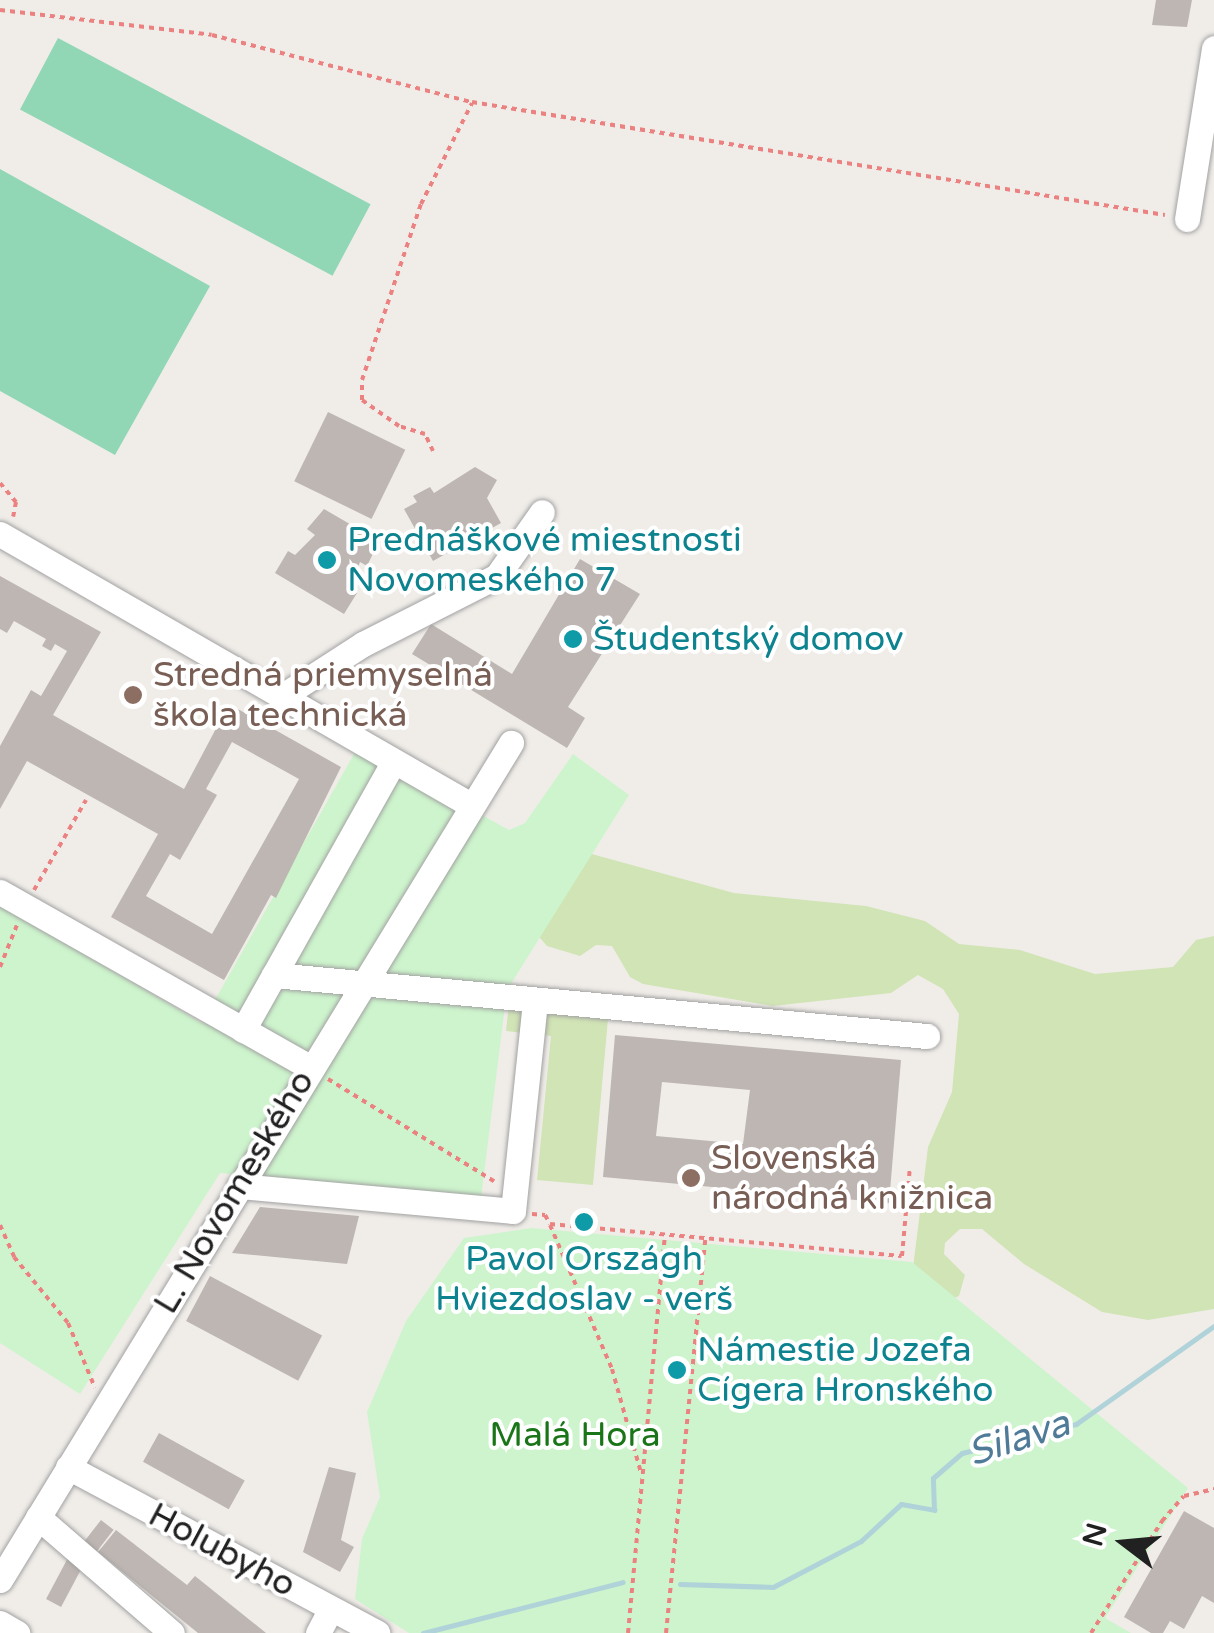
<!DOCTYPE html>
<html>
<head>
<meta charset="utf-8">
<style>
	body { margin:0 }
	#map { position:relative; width:1214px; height:1633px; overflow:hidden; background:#f0ede9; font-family:"Varela Round",sans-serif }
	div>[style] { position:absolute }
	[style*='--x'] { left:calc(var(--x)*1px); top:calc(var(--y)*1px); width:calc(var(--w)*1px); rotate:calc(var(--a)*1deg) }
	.grass>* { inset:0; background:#d1e4b5 }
	.park>* { inset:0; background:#cdf4cc }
	.pitch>* { inset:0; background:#91d6b5; transform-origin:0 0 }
	.stream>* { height:5px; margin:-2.5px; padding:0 2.5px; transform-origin:2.5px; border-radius:2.5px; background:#afd3d9 }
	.building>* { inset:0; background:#beb6b2; transform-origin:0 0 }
	.path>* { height:4px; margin-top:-2px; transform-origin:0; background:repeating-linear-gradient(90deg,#eb8180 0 5px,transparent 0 10px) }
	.roads { filter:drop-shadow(0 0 2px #a2a2a2) drop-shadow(0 0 2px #a2a2a2) }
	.minor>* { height:25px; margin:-12.5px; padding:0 12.5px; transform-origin:12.5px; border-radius:12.5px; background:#fff }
	.dots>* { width:28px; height:28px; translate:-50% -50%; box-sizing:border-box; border:5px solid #fff; border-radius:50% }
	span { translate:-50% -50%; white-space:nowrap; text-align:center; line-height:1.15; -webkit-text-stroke:8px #fff; paint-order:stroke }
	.culture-label { font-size:35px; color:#0d838f }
	.left { translate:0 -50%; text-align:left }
	.education-label { font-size:35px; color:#785e54 }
	.street-label { font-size:35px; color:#212121 }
	.park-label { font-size:35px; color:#1a7519 }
	.water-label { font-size:38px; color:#507b98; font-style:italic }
	.north { position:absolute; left:1074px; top:1493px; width:100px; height:100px; -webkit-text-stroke:8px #fff; paint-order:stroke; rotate:286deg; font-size:28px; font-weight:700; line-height:40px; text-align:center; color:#212121 }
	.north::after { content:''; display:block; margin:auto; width:35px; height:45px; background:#212121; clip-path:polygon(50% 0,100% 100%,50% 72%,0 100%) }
</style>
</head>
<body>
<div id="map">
	<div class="grass">
		<div style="clip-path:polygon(526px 836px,734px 893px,866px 906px,925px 921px,959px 944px,1020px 950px,1095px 974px,1173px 967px,1196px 940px,1214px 936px,1214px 1309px,1148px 1320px,1102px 1312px,1024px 1264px,982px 1229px,960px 1229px,945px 1243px,944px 1254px,965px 1275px,959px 1296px,947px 1301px,910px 1292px,928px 1147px,952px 1092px,959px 1014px,943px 989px,918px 975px,891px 993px,773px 1006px,643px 984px,630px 977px,612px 946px,596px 945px,580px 956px,547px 946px,527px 923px)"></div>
		<div style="clip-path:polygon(509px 1004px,608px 1019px,593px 1185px,537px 1180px,551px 1036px,506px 1031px)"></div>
	</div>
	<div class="park">
		<div style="clip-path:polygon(358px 747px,509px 830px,525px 823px,573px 754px,629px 795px,507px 990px,481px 1198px,220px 1173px,80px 1394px,0 1343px,0 905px,202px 1023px)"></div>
		<div style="clip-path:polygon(531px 1228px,912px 1262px,1188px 1488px,1105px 1618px,1131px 1633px,409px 1633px,355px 1599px,362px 1539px,380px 1497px,367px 1412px,406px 1321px,464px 1238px)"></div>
	</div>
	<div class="pitch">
		<div style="left:58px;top:38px;width:354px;height:81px;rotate:28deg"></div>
		<div style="clip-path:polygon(0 169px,210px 286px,115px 455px,0 391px)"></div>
	</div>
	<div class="stream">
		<div style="--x:680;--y:1584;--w:93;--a:1.8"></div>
		<div style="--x:773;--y:1587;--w:99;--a:-27.6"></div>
		<div style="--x:861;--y:1541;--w:54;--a:-42.8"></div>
		<div style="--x:901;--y:1504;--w:34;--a:10"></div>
		<div style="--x:934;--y:1510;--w:32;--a:-92"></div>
		<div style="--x:933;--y:1478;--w:38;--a:-41"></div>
		<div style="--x:962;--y:1453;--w:118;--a:-14.3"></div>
		<div style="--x:1076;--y:1424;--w:169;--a:-35.4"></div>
		<div style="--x:423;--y:1633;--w:206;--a:-14.3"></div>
	</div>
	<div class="building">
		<div style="clip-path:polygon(1156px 0,1192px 0,1187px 27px,1152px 25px)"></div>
		<div style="left:328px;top:412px;width:86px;height:77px;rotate:26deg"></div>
		<div style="clip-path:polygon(475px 467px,497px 480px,487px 498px,501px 523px,433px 561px,404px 509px,417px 502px,413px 496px,430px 487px,434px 493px)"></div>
		<div style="clip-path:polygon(324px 509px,379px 541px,367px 566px,360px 562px,350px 588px,357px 593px,344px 614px,275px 573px,288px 551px,295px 555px,315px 535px,307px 529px)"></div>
		<div style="clip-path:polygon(580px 559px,640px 594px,568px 707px,585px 718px,567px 748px,412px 654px,431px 624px,512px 674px)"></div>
		<div style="clip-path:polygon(evenodd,0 576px,101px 632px,53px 715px,184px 789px,229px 704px,341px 767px,276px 898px,271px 895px,224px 980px,111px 917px,158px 834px,27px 761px,0 809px,0 746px,31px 690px,41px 696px,67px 651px,55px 644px,51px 651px,42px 646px,46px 639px,14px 621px,7px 633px,0 629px,0 576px,232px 742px,299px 779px,212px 934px,146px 896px,170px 854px,180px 860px,217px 795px,206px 789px,232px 742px)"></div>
		<div style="clip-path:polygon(evenodd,615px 1035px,901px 1060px,889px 1203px,603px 1177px,615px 1035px,662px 1082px,750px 1090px,743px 1144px,656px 1136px,662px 1082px)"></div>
		<div style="clip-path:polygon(260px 1207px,359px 1216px,347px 1264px,232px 1253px)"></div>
		<div style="left:210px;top:1276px;width:127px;height:51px;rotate:28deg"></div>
		<div style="left:159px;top:1433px;width:98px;height:33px;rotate:29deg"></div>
		<div style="clip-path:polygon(329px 1467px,356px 1473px,341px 1540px,354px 1547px,340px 1572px,303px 1552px)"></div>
		<div style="clip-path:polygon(1184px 1511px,1214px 1528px,1214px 1603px,1202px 1596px,1184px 1629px,1170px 1621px,1163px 1633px,1151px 1633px,1124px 1617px)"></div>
		<div style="left:101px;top:1520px;width:16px;height:27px;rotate:38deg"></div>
		<div style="clip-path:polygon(116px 1530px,187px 1585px,195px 1576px,266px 1633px,198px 1633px,98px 1552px)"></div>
		<div style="left:70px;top:1554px;width:17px;height:51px;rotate:28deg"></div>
	</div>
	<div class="path">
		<div style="--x:0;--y:10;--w:213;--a:6.7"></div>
		<div style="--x:212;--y:35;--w:268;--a:14.5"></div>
		<div style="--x:472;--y:102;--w:702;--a:9.26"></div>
		<div style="--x:433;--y:451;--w:19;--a:-115"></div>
		<div style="--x:425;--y:434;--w:27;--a:-163"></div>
		<div style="--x:399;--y:426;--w:45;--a:-144.9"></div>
		<div style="--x:362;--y:400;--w:20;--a:-90"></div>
		<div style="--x:362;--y:380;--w:186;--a:-71.5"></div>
		<div style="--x:421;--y:204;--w:113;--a:-63.2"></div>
		<div style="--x:0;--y:483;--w:25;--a:50"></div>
		<div style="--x:16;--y:502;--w:15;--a:101"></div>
		<div style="--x:34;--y:890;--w:104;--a:-60"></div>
		<div style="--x:0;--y:967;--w:45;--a:-68"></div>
		<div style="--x:328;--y:1079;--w:195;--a:31.6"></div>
		<div style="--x:532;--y:1214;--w:13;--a:4"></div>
		<div style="--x:545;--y:1215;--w:10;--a:61"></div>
		<div style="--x:550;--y:1224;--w:353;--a:5.2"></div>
		<div style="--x:902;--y:1256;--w:90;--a:-84.9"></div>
		<div style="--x:0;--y:1225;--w:35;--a:66"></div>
		<div style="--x:14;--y:1257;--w:85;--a:50.7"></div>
		<div style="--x:68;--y:1323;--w:70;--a:67.4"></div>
		<div style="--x:550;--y:1225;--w:157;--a:66.7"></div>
		<div style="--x:612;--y:1369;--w:108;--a:74.4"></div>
		<div style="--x:628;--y:1633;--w:400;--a:-84.7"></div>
		<div style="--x:666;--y:1633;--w:395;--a:-84.3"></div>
		<div style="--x:1091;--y:1633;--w:133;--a:-57.6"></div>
		<div style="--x:1162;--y:1521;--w:33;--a:-49"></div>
		<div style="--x:1184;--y:1496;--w:31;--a:-13"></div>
	</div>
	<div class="roads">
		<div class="minor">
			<div style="--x:1187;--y:219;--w:173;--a:-81"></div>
			<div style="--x:0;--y:534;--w:541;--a:29.93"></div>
			<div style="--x:281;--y:697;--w:98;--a:-32.9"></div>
			<div style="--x:363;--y:644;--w:150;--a:-26.9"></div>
			<div style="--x:497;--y:576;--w:78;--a:-54.9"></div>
			<div style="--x:0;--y:892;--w:355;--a:29.5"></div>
			<div style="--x:274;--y:975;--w:656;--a:5.34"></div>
			<div style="--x:243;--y:1030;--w:308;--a:-60.7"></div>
			<div style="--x:239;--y:1186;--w:275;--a:5.2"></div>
			<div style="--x:513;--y:1211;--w:212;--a:-84"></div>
			<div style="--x:68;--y:1467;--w:351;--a:28.2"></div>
			<div style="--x:38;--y:1517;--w:177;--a:40.9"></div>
			<div style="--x:0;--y:1580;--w:981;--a:-58.6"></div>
			<div style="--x:0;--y:1623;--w:20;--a:30"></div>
			<div style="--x:318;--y:1633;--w:27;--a:-62"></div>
		</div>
	</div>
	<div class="dots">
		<div style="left:327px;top:560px;background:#0f9aa8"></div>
		<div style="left:573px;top:639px;background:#0f9aa8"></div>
		<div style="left:133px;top:695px;background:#8d6e63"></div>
		<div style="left:691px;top:1178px;background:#8d6e63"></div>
		<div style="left:584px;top:1222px;background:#0f9aa8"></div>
		<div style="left:677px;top:1370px;background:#0f9aa8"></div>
	</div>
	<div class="culture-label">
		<span class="left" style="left:347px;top:560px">Prednáškové miestnosti<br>Novomeského 7</span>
		<span class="left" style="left:593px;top:639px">Študentský domov</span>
		<span style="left:584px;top:1279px">Pavol Országh<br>Hviezdoslav - verš</span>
		<span class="left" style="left:697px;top:1370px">Námestie Jozefa<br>Cígera Hronského</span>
	</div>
	<div class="education-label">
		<span class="left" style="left:153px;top:695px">Stredná priemyselná<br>škola technická</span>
		<span class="left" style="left:711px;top:1178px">Slovenská<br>národná knižnica</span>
	</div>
	<div class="street-label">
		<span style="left:234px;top:1192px;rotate:-59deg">L. Novomeského</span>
		<span style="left:222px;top:1550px;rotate:28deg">Holubyho</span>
	</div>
	<div class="park-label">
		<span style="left:575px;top:1435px">Malá Hora</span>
	</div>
	<div class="water-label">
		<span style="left:1019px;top:1439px;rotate:-18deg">Silava</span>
	</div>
	<div class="north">N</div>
</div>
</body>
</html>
